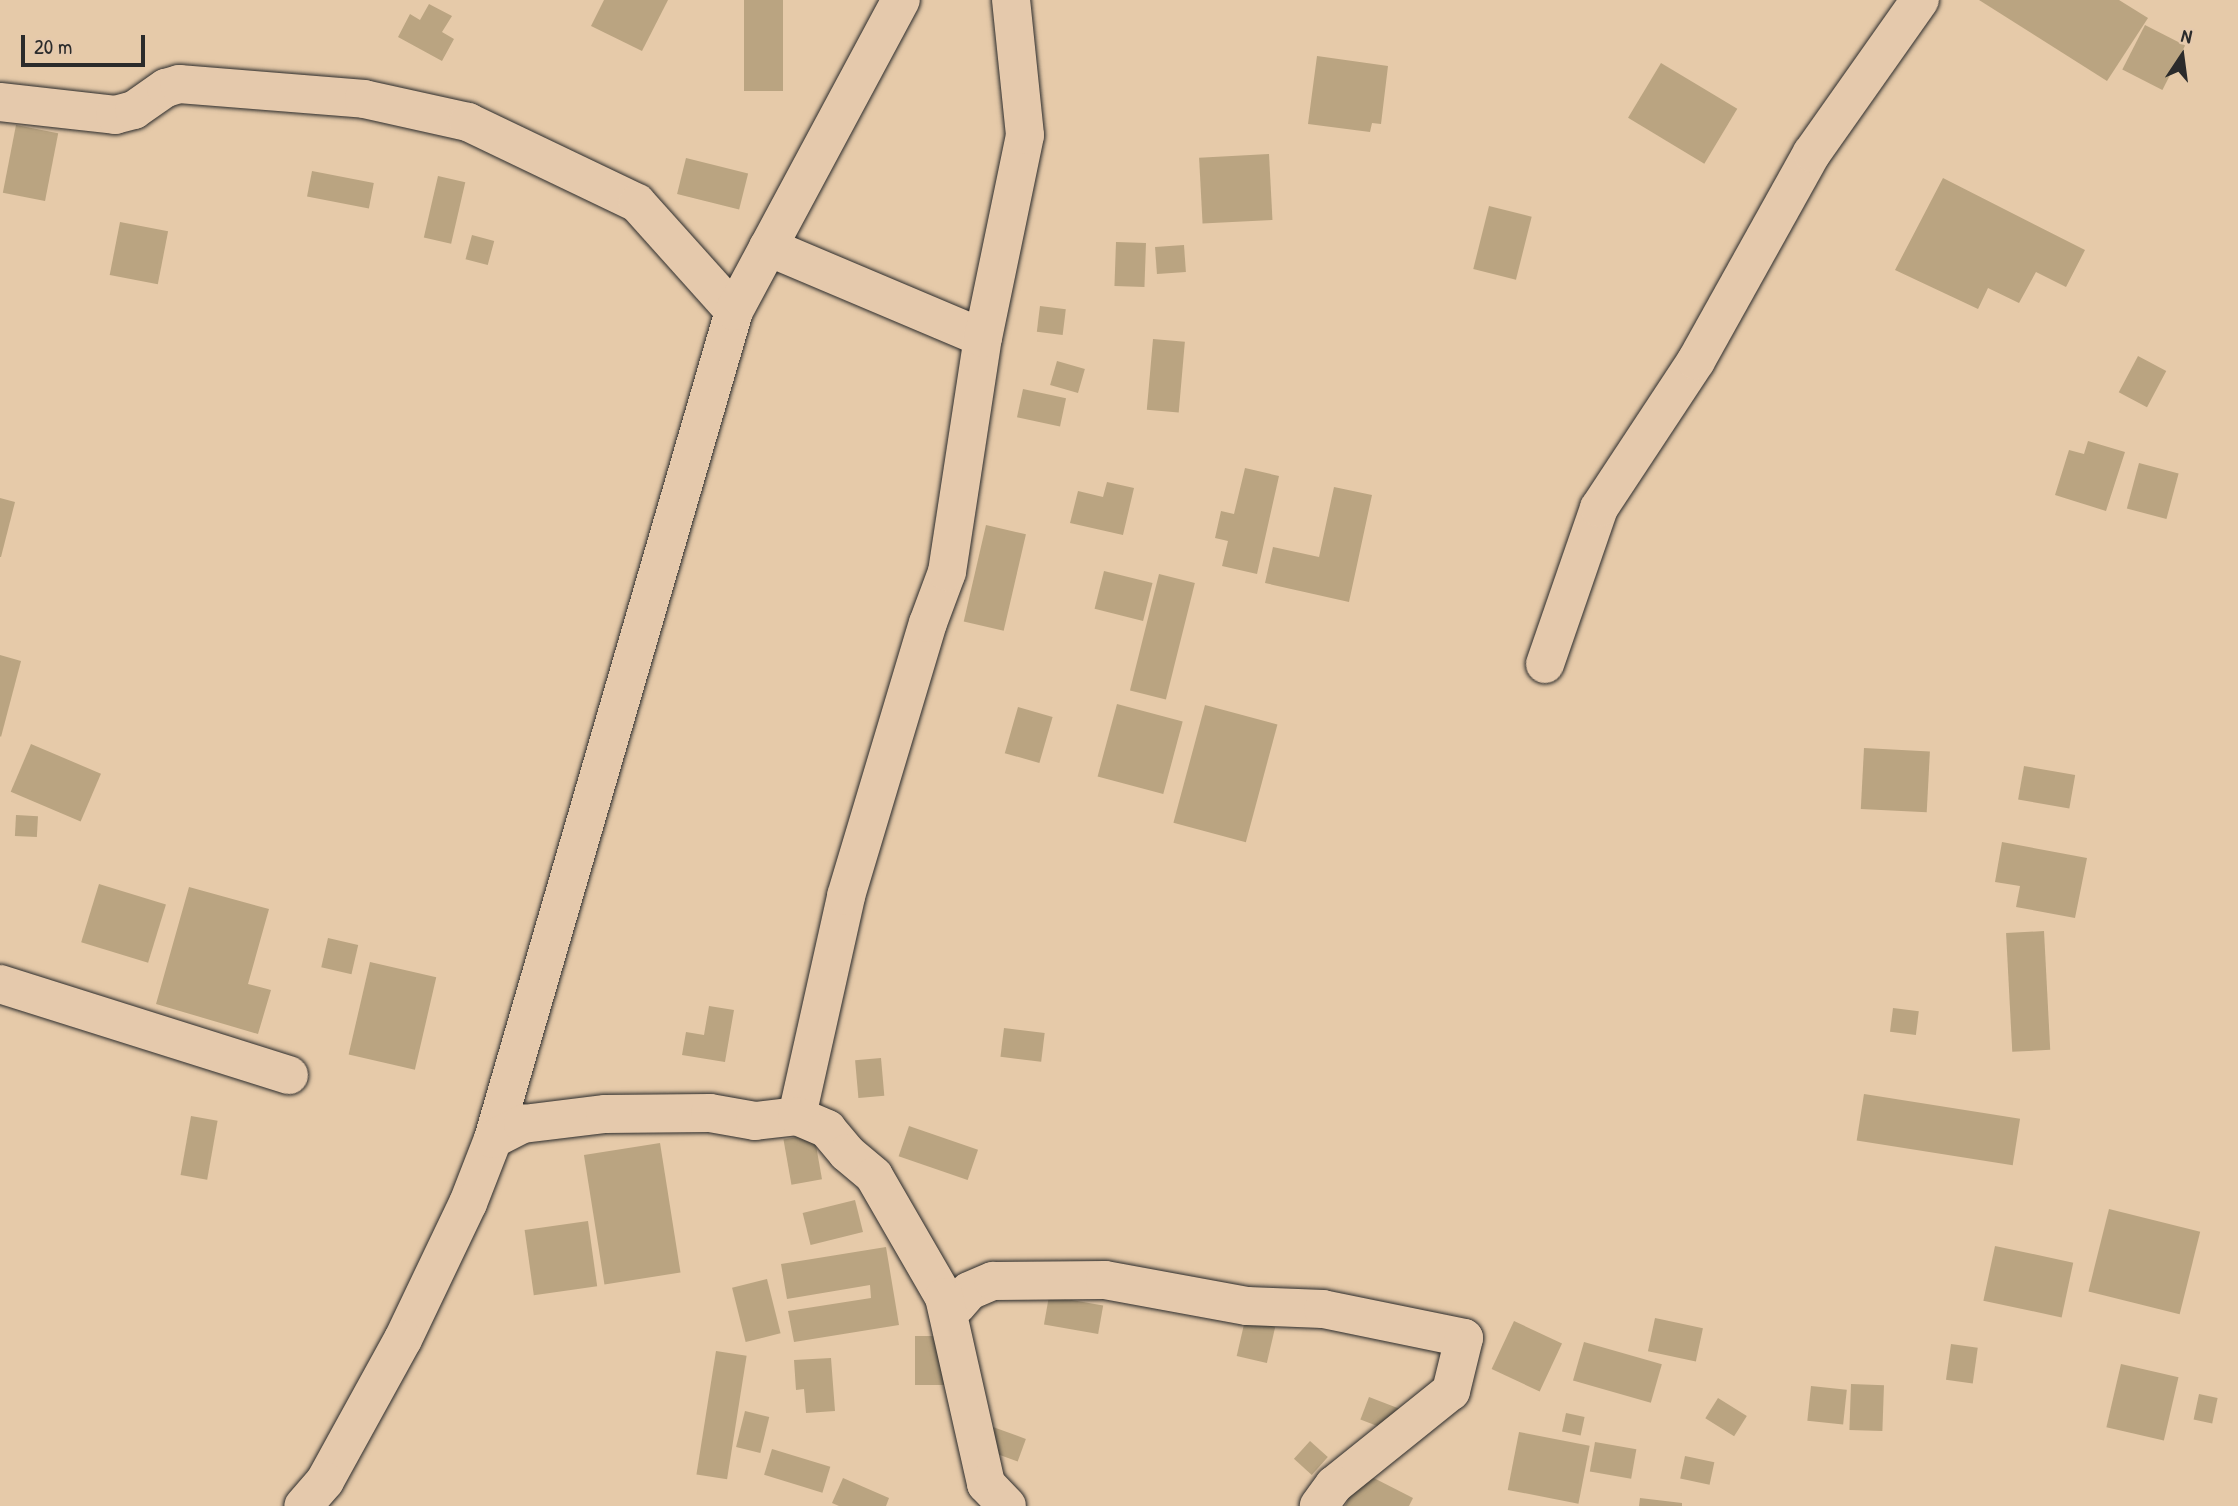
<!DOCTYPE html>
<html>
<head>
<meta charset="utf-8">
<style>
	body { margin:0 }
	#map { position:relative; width:2238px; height:1506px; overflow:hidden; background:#e6caa9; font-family:"Patrick Hand",sans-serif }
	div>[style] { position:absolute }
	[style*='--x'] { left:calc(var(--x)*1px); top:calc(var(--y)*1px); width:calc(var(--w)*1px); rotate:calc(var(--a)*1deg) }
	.building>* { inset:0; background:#baa481; transform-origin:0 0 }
	.roads { filter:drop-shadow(0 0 2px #2b2b2b) drop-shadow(0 0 2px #2b2b2b) }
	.minor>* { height:38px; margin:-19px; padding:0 19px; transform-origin:19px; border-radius:19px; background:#e5c9ac }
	span { translate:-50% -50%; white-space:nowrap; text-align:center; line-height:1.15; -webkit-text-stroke:6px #e5c9ac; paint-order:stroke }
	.north { position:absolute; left:2147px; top:21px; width:70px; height:70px; -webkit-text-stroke:5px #e5c9ac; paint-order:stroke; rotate:13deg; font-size:19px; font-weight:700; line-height:28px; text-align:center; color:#2b2b2b }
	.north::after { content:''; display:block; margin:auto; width:24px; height:32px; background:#2b2b2b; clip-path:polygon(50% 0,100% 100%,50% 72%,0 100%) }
	.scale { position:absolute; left:21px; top:35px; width:124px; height:32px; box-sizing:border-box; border:4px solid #2b2b2b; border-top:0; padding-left:9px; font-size:21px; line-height:24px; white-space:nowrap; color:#2b2b2b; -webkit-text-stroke:5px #e5c9ac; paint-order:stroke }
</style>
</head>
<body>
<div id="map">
	<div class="building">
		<div style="clip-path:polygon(604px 0,668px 0,642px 51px,591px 26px)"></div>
		<div style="left:744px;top:0;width:39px;height:91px"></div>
		<div style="clip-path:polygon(1979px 0,2119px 0,2148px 18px,2107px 81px)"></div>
		<div style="clip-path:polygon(429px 4px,452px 16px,442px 32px,454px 39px,442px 61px,398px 37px,410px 14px,420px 20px)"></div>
		<div style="left:2145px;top:25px;width:45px;height:50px;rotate:27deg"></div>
		<div style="clip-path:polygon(1317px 56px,1388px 66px,1381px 124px,1372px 123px,1370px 132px,1308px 124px)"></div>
		<div style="left:1661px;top:63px;width:89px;height:64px;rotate:31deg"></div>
		<div style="left:16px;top:125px;width:43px;height:69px;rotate:11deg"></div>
		<div style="left:1269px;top:154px;width:66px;height:70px;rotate:87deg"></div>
		<div style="left:686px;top:158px;width:64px;height:37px;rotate:14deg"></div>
		<div style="left:312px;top:171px;width:63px;height:26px;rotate:11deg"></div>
		<div style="left:438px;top:176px;width:28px;height:63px;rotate:13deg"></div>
		<div style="clip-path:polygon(1943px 178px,2085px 250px,2066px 287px,2036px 272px,2019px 303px,1988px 288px,1978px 309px,1895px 270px)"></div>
		<div style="left:1489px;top:206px;width:44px;height:65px;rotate:14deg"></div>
		<div style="left:120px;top:222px;width:49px;height:54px;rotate:11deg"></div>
		<div style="left:472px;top:235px;width:23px;height:25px;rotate:15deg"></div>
		<div style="left:1116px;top:242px;width:30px;height:44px;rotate:2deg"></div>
		<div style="left:1184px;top:245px;width:27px;height:29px;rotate:86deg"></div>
		<div style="left:1040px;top:306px;width:26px;height:26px;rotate:7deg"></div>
		<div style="left:1153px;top:339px;width:32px;height:71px;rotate:5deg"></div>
		<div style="left:2138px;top:356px;width:32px;height:41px;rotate:28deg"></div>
		<div style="left:1057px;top:361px;width:29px;height:25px;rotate:16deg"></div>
		<div style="left:1023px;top:389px;width:44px;height:29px;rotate:12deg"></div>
		<div style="clip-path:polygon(2088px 441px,2125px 452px,2106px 511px,2055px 495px,2069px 450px,2084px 454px)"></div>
		<div style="left:2139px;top:463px;width:41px;height:47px;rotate:15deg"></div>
		<div style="clip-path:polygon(1245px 468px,1279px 476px,1257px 574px,1222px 566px,1228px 541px,1215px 538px,1221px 511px,1234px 514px)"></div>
		<div style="clip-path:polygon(1107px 482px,1134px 488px,1123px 535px,1070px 523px,1078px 491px,1103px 497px)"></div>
		<div style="clip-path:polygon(1334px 487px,1372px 495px,1349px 602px,1265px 583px,1273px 547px,1319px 557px)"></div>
		<div style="clip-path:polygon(0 498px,15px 502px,1px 557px,0 557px)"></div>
		<div style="left:986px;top:525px;width:41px;height:99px;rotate:13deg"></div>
		<div style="left:1104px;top:571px;width:50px;height:39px;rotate:14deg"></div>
		<div style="left:1159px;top:574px;width:37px;height:120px;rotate:14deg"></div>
		<div style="clip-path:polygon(0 655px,21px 661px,1px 737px,0 736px)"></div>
		<div style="left:1117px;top:704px;width:68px;height:75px;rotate:15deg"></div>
		<div style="left:1205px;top:705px;width:75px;height:122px;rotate:15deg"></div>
		<div style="left:1018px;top:707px;width:36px;height:48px;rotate:16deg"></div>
		<div style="left:31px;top:744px;width:76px;height:52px;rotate:23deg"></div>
		<div style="left:1864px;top:748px;width:66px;height:61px;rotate:3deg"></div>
		<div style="left:2024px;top:766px;width:52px;height:34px;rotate:10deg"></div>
		<div style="left:16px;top:815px;width:22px;height:21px;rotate:3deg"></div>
		<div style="clip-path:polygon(2002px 842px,2087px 858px,2075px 918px,2016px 907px,2020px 886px,1995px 882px)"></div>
		<div style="left:99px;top:884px;width:70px;height:61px;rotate:17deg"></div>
		<div style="clip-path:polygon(189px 887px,269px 909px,248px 984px,271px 990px,258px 1034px,156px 1004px)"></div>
		<div style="left:2044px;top:931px;width:119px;height:38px;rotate:87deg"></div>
		<div style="left:328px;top:938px;width:31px;height:30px;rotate:13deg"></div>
		<div style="left:370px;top:962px;width:68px;height:95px;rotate:13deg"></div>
		<div style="clip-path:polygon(709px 1006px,734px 1010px,725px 1062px,682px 1055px,686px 1032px,704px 1035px)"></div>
		<div style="left:1893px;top:1008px;width:26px;height:24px;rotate:7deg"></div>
		<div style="left:1004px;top:1028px;width:41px;height:29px;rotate:7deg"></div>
		<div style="left:881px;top:1058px;width:38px;height:26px;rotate:85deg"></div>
		<div style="left:1864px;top:1094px;width:158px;height:47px;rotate:9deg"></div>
		<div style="left:191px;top:1116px;width:27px;height:60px;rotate:10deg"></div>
		<div style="left:909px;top:1126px;width:73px;height:32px;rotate:19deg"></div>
		<div style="left:814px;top:1134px;width:46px;height:31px;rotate:80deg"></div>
		<div style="left:660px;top:1143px;width:131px;height:77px;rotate:81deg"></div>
		<div style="left:855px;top:1200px;width:33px;height:54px;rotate:76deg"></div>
		<div style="left:2109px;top:1209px;width:94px;height:85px;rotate:14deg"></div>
		<div style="left:588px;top:1221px;width:66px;height:64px;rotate:82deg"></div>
		<div style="left:1995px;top:1246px;width:80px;height:56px;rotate:12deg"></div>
		<div style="clip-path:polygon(886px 1247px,899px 1325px,794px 1342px,788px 1311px,871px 1298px,870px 1285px,787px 1299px,781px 1264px)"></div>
		<div style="left:767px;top:1279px;width:56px;height:36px;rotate:76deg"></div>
		<div style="left:1049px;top:1296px;width:55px;height:29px;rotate:10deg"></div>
		<div style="left:1655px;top:1318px;width:49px;height:34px;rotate:12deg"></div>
		<div style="left:1245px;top:1320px;width:31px;height:37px;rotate:13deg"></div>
		<div style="left:1514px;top:1321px;width:53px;height:53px;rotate:25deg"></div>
		<div style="left:915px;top:1336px;width:30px;height:49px"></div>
		<div style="left:1584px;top:1342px;width:81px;height:40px;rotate:16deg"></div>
		<div style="left:1951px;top:1344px;width:27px;height:36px;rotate:8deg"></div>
		<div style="left:716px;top:1351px;width:31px;height:125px;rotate:9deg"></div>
		<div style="clip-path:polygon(831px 1358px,835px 1411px,806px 1413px,804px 1389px,796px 1390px,794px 1360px)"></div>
		<div style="left:2121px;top:1364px;width:59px;height:65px;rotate:13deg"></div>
		<div style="left:1851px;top:1384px;width:33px;height:46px;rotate:2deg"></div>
		<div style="left:1811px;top:1386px;width:36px;height:35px;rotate:6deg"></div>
		<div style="left:2199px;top:1394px;width:19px;height:26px;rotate:12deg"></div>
		<div style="left:1369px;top:1397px;width:39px;height:24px;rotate:21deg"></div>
		<div style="left:1718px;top:1398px;width:34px;height:24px;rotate:32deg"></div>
		<div style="left:745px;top:1411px;width:25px;height:37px;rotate:14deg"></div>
		<div style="left:1566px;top:1413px;width:19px;height:19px;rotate:12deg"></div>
		<div style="left:993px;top:1427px;width:35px;height:24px;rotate:20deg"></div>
		<div style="left:1519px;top:1432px;width:72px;height:59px;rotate:11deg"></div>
		<div style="left:1310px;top:1441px;width:24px;height:24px;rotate:42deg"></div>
		<div style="left:1595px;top:1442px;width:42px;height:30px;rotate:10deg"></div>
		<div style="left:772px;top:1449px;width:61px;height:27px;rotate:17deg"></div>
		<div style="left:1685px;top:1456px;width:30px;height:23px;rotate:12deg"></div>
		<div style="clip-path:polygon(1362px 1472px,1413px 1498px,1409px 1506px,1345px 1506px)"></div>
		<div style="clip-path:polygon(843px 1478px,889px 1498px,886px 1506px,839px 1506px,832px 1503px)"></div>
		<div style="clip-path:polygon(1640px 1498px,1682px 1503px,1682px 1506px,1639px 1506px)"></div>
	</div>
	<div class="roads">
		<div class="minor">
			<div style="--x:0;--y:102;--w:116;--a:6.4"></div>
			<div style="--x:115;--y:115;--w:20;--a:-15"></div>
			<div style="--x:134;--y:110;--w:39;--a:-35"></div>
			<div style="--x:166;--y:88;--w:14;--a:-17"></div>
			<div style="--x:179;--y:84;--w:186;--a:4.6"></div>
			<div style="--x:364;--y:99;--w:107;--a:12.5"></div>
			<div style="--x:468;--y:122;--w:187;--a:25.6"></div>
			<div style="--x:637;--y:203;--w:145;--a:48.1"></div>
			<div style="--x:734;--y:311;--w:862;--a:106.23"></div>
			<div style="--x:493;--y:1139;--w:69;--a:111.3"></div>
			<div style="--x:468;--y:1203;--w:151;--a:115.5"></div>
			<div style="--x:403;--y:1339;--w:162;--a:118.8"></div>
			<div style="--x:325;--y:1481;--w:33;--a:131"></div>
			<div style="--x:768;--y:247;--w:233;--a:22.9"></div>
			<div style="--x:734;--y:311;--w:353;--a:-61.8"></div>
			<div style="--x:1545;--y:664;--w:165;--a:-70.9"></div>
			<div style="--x:1599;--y:508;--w:176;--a:-56.6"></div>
			<div style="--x:1696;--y:361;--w:238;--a:-60.9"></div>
			<div style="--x:1812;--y:153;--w:187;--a:-54.8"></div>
			<div style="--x:0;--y:984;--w:303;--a:17.5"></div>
			<div style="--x:797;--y:1116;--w:225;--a:-77.4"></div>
			<div style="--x:846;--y:896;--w:285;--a:-73.3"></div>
			<div style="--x:928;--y:623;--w:54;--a:-69.6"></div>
			<div style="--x:947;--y:572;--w:237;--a:-81.3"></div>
			<div style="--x:983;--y:338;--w:207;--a:-78.3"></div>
			<div style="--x:1025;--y:135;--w:136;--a:-95.9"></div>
			<div style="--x:493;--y:1139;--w:34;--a:-27"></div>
			<div style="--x:523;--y:1124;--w:83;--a:-7"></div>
			<div style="--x:605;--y:1114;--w:105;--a:-0.5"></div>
			<div style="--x:710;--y:1113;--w:46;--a:10.1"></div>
			<div style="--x:755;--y:1121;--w:42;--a:-6.8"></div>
			<div style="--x:797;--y:1116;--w:33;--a:23"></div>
			<div style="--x:827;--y:1129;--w:31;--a:50"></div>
			<div style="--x:847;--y:1153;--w:35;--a:40"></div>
			<div style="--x:874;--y:1176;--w:140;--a:60"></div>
			<div style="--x:944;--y:1297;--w:15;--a:32"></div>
			<div style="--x:957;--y:1305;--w:18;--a:-49"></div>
			<div style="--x:969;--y:1291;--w:26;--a:-23"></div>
			<div style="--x:993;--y:1281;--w:112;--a:-0.5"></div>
			<div style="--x:1105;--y:1280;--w:144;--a:10.4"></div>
			<div style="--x:1247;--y:1306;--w:76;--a:2.3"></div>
			<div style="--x:1323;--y:1309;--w:144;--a:11.6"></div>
			<div style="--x:1464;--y:1338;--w:55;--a:103.8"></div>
			<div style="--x:1451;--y:1391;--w:150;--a:141.2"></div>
			<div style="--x:1334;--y:1485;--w:26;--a:126"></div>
			<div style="--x:944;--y:1297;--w:192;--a:77.3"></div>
			<div style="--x:986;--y:1484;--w:30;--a:46"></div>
		</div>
	</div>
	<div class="north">N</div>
	<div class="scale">20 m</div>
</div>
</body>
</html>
